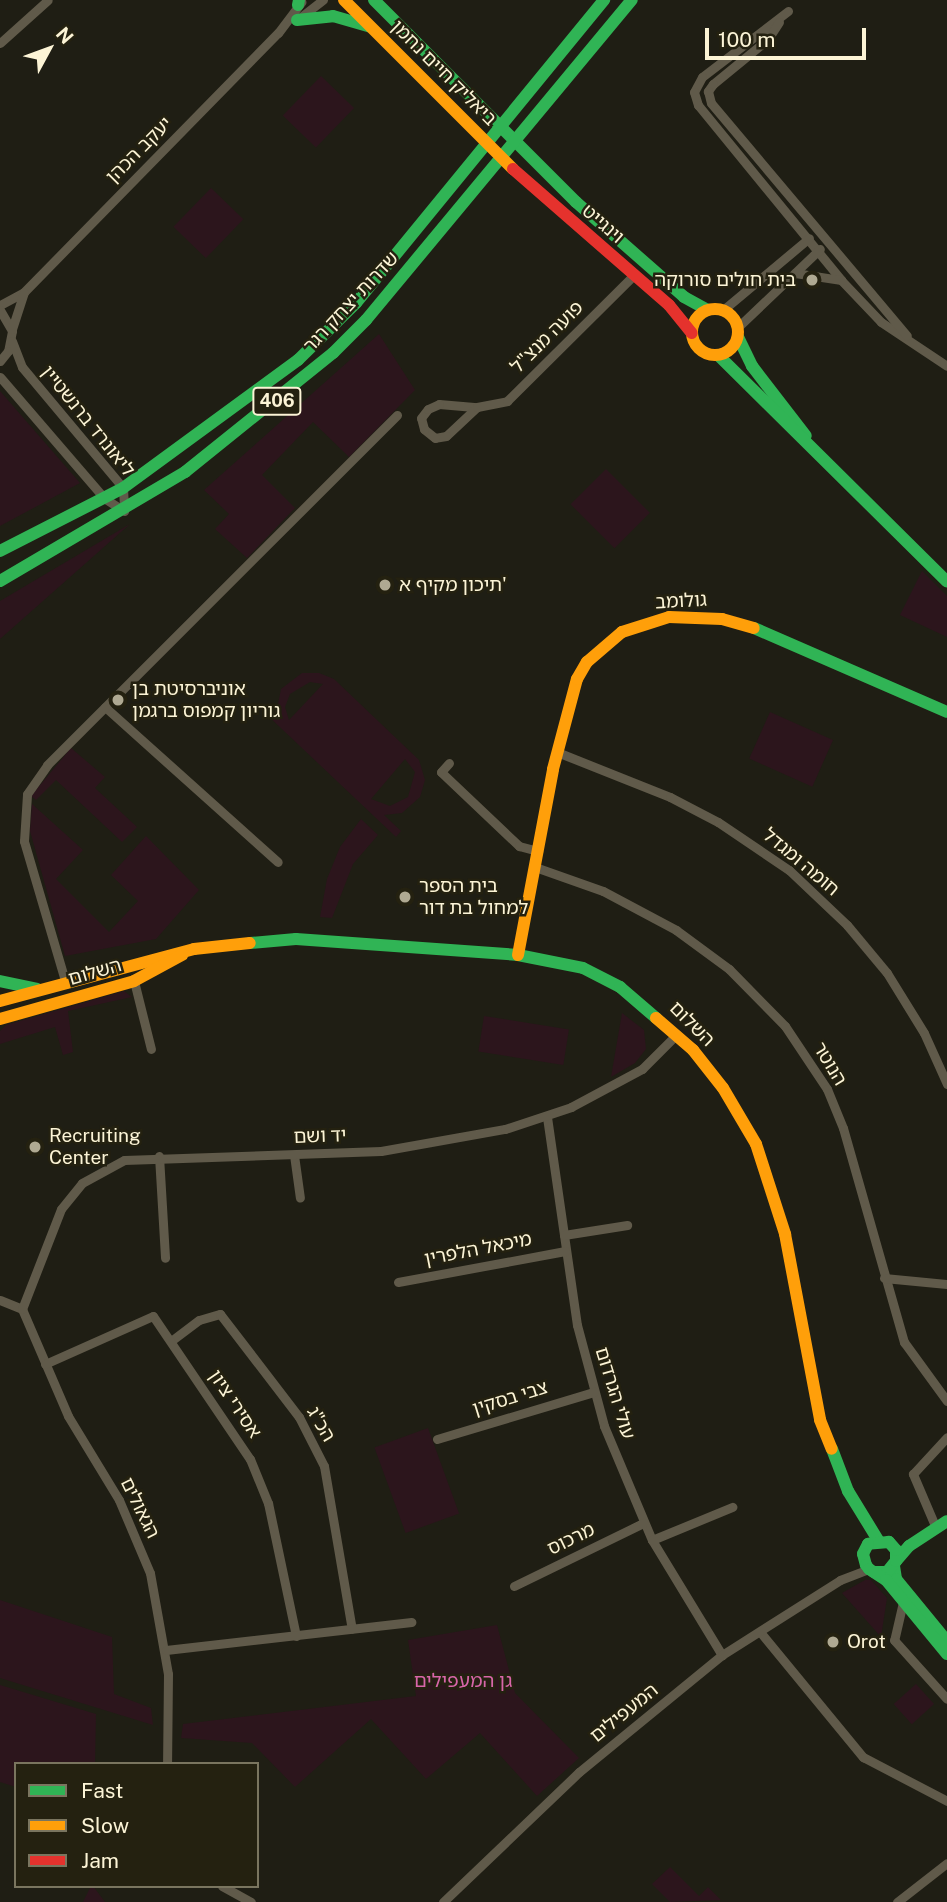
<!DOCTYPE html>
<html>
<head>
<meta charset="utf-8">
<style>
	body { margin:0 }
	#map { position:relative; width:947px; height:1902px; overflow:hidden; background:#1f1e14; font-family:"Public Sans","Noto Sans Hebrew",sans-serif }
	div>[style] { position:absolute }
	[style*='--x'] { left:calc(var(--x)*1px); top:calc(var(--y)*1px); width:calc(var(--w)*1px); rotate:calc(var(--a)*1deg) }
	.green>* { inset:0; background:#2c151c; transform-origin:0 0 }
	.street>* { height:9px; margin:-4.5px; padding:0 4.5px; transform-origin:4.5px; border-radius:4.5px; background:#605a4a }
	.fast>* { height:12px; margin:-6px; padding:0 6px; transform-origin:6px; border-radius:6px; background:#30b455 }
	.slow>* { height:12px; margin:-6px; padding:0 6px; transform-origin:6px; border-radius:6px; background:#ff9f0a }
	.slow>.ring { margin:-6px; padding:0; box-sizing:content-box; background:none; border:12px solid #ff9f0a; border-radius:50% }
	.jam>* { height:12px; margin:-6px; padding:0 6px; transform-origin:6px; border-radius:6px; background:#e5322d }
	.dots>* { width:19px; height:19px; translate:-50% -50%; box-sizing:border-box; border:4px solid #242110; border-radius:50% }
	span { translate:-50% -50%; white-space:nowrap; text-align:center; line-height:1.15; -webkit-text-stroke:5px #242110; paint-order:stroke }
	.shield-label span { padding:2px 5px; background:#242110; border:2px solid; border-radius:5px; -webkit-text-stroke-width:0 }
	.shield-label { font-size:18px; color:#fcf4d6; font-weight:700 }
	.street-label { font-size:19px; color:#fcf4d6 }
	.poi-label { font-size:19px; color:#fcf4d6 }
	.right { translate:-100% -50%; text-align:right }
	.left { translate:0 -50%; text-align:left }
	.park-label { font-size:19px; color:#d866a9 }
	.legend { position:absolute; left:14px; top:1762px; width:245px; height:126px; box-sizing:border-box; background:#242110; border:2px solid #7a755f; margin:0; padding:9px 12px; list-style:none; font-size:21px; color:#fcf4d6 }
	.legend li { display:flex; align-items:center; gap:14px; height:35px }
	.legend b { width:35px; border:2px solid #7a755f }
	.north { position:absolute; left:14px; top:14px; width:70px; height:70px; -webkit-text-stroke:5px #242110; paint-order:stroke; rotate:49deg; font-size:19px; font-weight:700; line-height:28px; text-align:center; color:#fcf4d6 }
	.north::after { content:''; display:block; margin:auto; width:24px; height:32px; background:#fcf4d6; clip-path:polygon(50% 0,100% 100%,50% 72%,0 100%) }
	.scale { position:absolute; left:705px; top:28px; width:161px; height:32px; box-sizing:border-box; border:4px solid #fcf4d6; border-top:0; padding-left:9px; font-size:21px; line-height:24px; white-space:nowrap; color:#fcf4d6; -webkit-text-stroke:5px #242110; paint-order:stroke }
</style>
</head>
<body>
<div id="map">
	<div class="green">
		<div style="left:321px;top:76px;width:46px;height:55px;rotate:44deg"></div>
		<div style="left:211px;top:188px;width:45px;height:54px;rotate:44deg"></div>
		<div style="clip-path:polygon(379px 334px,415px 390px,349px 457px,313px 422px,262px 475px,295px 508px,247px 558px,215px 529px,229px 514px,204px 490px)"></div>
		<div style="clip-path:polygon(0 391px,80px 483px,0 526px)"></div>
		<div style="left:606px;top:469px;width:62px;height:50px;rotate:45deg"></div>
		<div style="clip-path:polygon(130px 524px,0 639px,0 601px)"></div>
		<div style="clip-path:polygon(922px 571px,947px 596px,947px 637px,900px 615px)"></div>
		<div style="clip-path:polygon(evenodd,302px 673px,319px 673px,334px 679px,419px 760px,425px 780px,420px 797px,402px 813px,384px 815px,401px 831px,396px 837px,265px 713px,270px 708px,276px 714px,281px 689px,302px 673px,310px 682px,323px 684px,289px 720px,285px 707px,290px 694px,310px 682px,302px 673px,405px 759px,415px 772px,408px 797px,390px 806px,371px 799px,405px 759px)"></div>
		<div style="left:770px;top:712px;width:69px;height:51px;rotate:24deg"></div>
		<div style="clip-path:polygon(71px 748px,105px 777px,95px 788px,137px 827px,122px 842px,56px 780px,36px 800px,31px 796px)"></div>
		<div style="clip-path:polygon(32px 804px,83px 850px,56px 879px,109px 932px,138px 901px,111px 875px,146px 836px,199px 890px,156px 939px,65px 956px,30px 831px)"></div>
		<div style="clip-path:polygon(361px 819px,378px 835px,353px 864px,332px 918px,320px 917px,327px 879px,340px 847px)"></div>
		<div style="clip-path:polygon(124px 991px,132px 997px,68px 1011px,73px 1052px,63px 1055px,55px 1027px,0 1044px,0 1031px,6px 1025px)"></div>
		<div style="clip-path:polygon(622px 1013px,644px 1030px,646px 1049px,635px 1063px,611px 1077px)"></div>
		<div style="left:484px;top:1016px;width:86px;height:36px;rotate:9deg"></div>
		<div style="left:428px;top:1428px;width:91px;height:57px;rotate:70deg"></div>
		<div style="clip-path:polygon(865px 1580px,871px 1580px,887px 1598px,881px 1637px,842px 1593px)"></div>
		<div style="clip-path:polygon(0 1600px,112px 1637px,114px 1694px,151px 1708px,153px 1725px,0 1678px)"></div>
		<div style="clip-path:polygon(497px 1625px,515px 1693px,579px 1758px,537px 1796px,480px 1733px,426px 1779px,371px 1719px,295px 1787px,252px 1743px,181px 1738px,183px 1724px,416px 1696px,408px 1640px)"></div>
		<div style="left:916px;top:1684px;width:27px;height:30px;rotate:48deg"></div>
		<div style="clip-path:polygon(0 1685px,96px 1714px,95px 1764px,16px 1764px,16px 1787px,0 1782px)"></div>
		<div style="clip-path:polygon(670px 1867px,699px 1896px,708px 1887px,721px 1900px,670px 1902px,652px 1884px)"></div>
		<div style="clip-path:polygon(91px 1886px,93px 1886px,105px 1902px,83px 1902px)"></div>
	</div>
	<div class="street">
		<div style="--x:788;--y:11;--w:108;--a:142.5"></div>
		<div style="--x:702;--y:77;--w:17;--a:118"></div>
		<div style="--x:694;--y:92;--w:14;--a:73"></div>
		<div style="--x:698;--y:105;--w:226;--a:50.7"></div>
		<div style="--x:841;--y:280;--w:58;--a:46.4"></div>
		<div style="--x:881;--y:322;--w:79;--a:33.7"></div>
		<div style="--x:297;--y:20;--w:33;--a:-38"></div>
		<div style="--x:779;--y:22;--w:20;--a:123"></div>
		<div style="--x:768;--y:39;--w:71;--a:140.7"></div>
		<div style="--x:713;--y:84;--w:9;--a:126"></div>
		<div style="--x:708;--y:91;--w:12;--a:76"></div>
		<div style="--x:711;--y:103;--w:304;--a:49.9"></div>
		<div style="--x:0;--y:43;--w:64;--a:-41.9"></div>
		<div style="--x:795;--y:273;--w:47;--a:8.7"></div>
		<div style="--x:0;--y:305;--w:27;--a:-28"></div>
		<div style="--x:24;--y:292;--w:363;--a:-45.6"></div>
		<div style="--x:278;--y:33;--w:39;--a:-53"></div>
		<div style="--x:0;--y:310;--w:24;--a:60"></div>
		<div style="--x:12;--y:331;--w:20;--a:101"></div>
		<div style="--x:8;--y:351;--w:13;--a:129"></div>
		<div style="--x:723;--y:310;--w:112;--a:-39.9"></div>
		<div style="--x:738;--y:327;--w:113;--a:-43.6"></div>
		<div style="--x:12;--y:329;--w:38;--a:-72"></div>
		<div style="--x:12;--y:341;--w:28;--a:69"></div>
		<div style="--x:22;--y:367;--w:158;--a:50.1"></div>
		<div style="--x:123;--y:488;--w:22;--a:87"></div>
		<div style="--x:0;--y:377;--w:160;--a:49.3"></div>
		<div style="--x:104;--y:498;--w:24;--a:33"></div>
		<div style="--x:439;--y:404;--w:38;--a:5"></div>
		<div style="--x:477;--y:407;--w:42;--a:136.9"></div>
		<div style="--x:446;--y:436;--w:11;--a:170"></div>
		<div style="--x:435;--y:438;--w:14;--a:-141"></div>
		<div style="--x:424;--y:429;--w:11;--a:-105"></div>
		<div style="--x:421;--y:418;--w:11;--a:-52"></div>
		<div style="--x:428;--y:409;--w:12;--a:-24"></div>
		<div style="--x:477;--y:407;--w:31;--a:-11"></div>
		<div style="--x:507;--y:401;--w:177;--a:-44.8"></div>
		<div style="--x:105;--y:707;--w:232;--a:41.9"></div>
		<div style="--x:557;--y:752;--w:122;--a:21.7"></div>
		<div style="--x:670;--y:797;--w:54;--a:27.5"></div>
		<div style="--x:718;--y:822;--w:86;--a:34.1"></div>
		<div style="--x:789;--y:870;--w:80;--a:43.5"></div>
		<div style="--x:847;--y:925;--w:62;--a:50.2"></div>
		<div style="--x:887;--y:973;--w:70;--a:58.3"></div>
		<div style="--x:924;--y:1033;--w:56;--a:65.7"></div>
		<div style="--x:449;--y:763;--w:12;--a:132"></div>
		<div style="--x:441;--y:772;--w:108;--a:43.5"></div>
		<div style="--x:519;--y:846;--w:20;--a:15"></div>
		<div style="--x:535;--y:867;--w:72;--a:19.4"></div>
		<div style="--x:603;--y:891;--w:83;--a:28.1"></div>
		<div style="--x:676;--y:930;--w:66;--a:36.3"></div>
		<div style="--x:729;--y:969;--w:80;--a:45.5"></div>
		<div style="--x:785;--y:1026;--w:76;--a:56.3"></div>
		<div style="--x:827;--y:1089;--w:42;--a:67.7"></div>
		<div style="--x:843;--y:1128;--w:223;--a:74.1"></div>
		<div style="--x:904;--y:1342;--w:73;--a:53.9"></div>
		<div style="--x:134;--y:981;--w:70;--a:76"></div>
		<div style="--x:66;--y:984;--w:149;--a:-106.4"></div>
		<div style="--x:24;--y:841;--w:47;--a:-86.3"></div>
		<div style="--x:27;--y:794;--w:35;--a:-55"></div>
		<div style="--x:47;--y:765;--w:495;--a:-45"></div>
		<div style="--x:547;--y:1117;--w:210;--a:81.8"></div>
		<div style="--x:577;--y:1325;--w:105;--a:75"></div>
		<div style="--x:604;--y:1426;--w:124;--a:67.2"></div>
		<div style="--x:652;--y:1540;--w:135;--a:58.7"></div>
		<div style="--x:294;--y:1155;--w:43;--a:82.1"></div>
		<div style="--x:159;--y:1156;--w:102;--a:86.6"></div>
		<div style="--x:564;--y:1235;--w:64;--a:-9"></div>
		<div style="--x:884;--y:1278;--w:63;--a:5.4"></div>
		<div style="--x:398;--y:1282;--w:170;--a:-10.5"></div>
		<div style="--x:0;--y:1300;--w:24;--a:22"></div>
		<div style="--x:22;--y:1309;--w:116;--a:66.7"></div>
		<div style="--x:68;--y:1416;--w:98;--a:58.7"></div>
		<div style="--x:119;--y:1500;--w:79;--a:67"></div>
		<div style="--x:150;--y:1573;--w:103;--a:79.9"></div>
		<div style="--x:168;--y:1674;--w:90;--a:90.6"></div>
		<div style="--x:22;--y:1309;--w:107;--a:-68.7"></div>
		<div style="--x:61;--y:1209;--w:33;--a:-51"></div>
		<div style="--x:82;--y:1183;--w:48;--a:-28.7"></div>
		<div style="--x:124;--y:1160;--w:257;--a:-2"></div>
		<div style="--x:381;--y:1151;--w:126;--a:-10.1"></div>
		<div style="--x:505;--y:1129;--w:70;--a:-18.4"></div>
		<div style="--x:571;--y:1107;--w:81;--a:-28.2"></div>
		<div style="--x:642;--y:1069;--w:49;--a:-45"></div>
		<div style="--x:171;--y:1341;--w:35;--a:-37"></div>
		<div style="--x:199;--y:1320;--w:22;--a:-16"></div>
		<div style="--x:220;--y:1314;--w:130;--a:52.5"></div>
		<div style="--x:299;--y:1417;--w:55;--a:63"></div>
		<div style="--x:324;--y:1466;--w:165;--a:80.3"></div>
		<div style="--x:45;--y:1364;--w:118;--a:-24"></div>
		<div style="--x:153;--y:1316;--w:173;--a:55.9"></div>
		<div style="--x:250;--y:1459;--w:48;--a:67.8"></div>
		<div style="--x:268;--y:1503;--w:136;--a:78.1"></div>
		<div style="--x:437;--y:1439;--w:164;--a:-16.7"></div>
		<div style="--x:936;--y:1528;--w:59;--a:-113.1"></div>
		<div style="--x:913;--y:1474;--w:50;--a:-47.4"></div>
		<div style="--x:652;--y:1540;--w:87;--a:-22.4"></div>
		<div style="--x:514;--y:1586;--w:144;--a:-26"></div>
		<div style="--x:903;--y:1602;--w:39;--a:103"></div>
		<div style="--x:894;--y:1640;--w:79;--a:48.1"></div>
		<div style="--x:761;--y:1633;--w:161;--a:50.6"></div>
		<div style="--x:863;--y:1757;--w:95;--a:27.6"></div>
		<div style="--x:166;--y:1650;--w:247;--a:-6.5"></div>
		<div style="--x:222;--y:1886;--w:33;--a:29"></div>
		<div style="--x:443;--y:1902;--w:188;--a:-43.7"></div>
		<div style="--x:579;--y:1772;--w:185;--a:-39.3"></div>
		<div style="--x:722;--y:1655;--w:140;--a:-32.4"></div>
		<div style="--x:840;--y:1580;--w:31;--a:-21"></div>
		<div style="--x:897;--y:1902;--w:63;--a:-38"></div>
	</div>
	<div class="fast">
		<div style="--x:374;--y:0;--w:286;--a:45"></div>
		<div style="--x:576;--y:202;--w:144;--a:41.3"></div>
		<div style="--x:684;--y:297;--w:26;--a:29"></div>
		<div style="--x:298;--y:5;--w:5;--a:-79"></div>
		<div style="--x:297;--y:20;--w:36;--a:-6"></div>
		<div style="--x:333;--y:16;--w:37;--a:16"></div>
		<div style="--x:738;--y:337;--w:32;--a:64"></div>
		<div style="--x:752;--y:366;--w:88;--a:52.4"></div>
		<div style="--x:718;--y:355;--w:322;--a:44.7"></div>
		<div style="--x:0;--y:551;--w:138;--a:-27.1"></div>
		<div style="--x:123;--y:488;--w:217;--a:-36.2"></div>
		<div style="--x:298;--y:360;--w:81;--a:-44.5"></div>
		<div style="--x:356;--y:303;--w:392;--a:-50.7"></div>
		<div style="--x:0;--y:581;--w:215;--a:-30.5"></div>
		<div style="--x:185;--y:472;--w:190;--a:-38.8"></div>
		<div style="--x:333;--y:353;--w:47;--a:-45"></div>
		<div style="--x:366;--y:320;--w:416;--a:-50.3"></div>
		<div style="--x:754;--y:628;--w:210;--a:23.5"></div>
		<div style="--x:250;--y:943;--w:46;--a:-5"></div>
		<div style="--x:296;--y:939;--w:223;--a:4.1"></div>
		<div style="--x:518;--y:955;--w:66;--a:11.3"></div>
		<div style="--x:583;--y:968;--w:42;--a:27.2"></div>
		<div style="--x:620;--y:987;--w:48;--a:40.7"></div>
		<div style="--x:0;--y:981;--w:38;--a:12"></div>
		<div style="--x:832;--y:1449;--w:45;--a:69.1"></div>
		<div style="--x:848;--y:1491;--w:57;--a:58.5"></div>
		<div style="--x:896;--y:1561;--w:20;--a:-49"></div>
		<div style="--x:909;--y:1546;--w:45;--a:-33.3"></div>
		<div style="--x:894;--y:1566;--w:13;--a:81"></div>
		<div style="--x:896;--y:1579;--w:80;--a:50.6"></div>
		<div style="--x:874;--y:1572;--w:13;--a:0"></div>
		<div style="--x:887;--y:1572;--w:14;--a:-51"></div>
		<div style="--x:896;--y:1561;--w:11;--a:-90"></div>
		<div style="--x:896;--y:1550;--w:11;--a:-131"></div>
		<div style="--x:889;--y:1542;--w:21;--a:175"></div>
		<div style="--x:868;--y:1544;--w:11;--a:117"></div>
		<div style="--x:863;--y:1554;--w:11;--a:75"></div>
		<div style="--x:866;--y:1565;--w:5;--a:53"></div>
		<div style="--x:869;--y:1569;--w:20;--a:33"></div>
		<div style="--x:886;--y:1580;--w:96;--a:50.5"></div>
	</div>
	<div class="slow">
		<div style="--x:344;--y:0;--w:239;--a:45"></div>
		<div class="ring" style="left:692px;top:309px;width:34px;height:34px"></div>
		<div style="--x:518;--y:955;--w:189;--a:-79.3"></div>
		<div style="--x:553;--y:769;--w:93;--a:-75.1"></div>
		<div style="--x:577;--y:679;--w:20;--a:-60"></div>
		<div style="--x:587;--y:662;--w:46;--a:-40.6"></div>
		<div style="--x:622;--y:632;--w:49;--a:-17.7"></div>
		<div style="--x:669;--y:617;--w:53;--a:2.2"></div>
		<div style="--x:722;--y:619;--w:33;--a:16"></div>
		<div style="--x:0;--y:1001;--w:201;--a:-15"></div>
		<div style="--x:194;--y:949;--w:56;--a:-6.1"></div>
		<div style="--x:656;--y:1018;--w:49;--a:40.9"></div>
		<div style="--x:693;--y:1050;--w:48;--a:51.7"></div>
		<div style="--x:723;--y:1088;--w:65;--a:59.5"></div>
		<div style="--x:756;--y:1144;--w:95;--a:72.1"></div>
		<div style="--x:785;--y:1234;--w:189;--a:79.3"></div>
		<div style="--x:820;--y:1420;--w:31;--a:68"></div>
		<div style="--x:0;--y:1019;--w:139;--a:-15.8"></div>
		<div style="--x:134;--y:981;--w:55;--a:-28.4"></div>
	</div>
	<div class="jam">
		<div style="--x:513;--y:169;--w:207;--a:41.1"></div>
		<div style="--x:669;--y:305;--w:36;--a:51"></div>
	</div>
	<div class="dots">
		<div style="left:812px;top:280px;background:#afa992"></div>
		<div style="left:385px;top:585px;background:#afa992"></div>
		<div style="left:118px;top:700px;background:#afa992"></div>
		<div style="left:405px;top:897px;background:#afa992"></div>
		<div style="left:35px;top:1147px;background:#afa992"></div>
		<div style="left:833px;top:1642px;background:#afa992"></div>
	</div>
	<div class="shield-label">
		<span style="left:277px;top:401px">406</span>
	</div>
	<div class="street-label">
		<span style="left:444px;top:73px;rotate:45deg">ביאליק חיים נחמן</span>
		<span style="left:139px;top:150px;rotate:-45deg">יעקב הכהן</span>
		<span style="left:603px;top:224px;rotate:41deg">וינגייט</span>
		<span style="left:351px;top:302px;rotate:-47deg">שדרות יצחק רגר</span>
		<span style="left:547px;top:337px;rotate:-45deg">פועה מנצ"ל</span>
		<span style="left:88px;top:421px;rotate:51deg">ליאונרד ברנשטיין</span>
		<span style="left:681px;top:601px;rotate:-3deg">גולומב</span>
		<span style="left:801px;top:862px;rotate:40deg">חומה ומגדל</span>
		<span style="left:95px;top:972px;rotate:-16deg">השלום</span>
		<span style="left:692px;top:1024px;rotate:45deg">השלום</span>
		<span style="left:830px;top:1064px;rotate:59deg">הנוטר</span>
		<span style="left:320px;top:1136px;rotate:-2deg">יד ושם</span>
		<span style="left:478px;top:1249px;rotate:-11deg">מיכאל הלפרין</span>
		<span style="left:615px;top:1393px;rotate:73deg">עולי הגרדום</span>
		<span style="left:510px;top:1398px;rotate:-17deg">צבי בסקין</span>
		<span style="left:235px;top:1404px;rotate:56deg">אסירי ציון</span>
		<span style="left:321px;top:1424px;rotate:60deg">הכ"ג</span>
		<span style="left:140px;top:1508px;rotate:64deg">הגאולים</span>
		<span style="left:571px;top:1539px;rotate:-26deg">מרכוס</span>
		<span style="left:624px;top:1713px;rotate:-39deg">המעפילים</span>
	</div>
	<div class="poi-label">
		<span class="right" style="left:796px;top:280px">בית חולים סורוקה</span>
		<span class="left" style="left:399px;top:585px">תיכון מקיף א'</span>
		<span class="left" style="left:132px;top:700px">אוניברסיטת בן<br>גוריון קמפוס ברגמן</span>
		<span class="left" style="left:419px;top:897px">בית הספר<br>למחול בת דור</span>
		<span class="left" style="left:49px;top:1147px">Recruiting<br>Center</span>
		<span class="left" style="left:847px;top:1642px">Orot</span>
	</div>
	<div class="park-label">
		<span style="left:463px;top:1681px">גן המעפילים</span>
	</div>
	<ul class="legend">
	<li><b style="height:9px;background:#30b455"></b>Fast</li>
	<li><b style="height:9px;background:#ff9f0a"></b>Slow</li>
	<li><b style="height:9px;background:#e5322d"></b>Jam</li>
	</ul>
	<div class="north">N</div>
	<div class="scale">100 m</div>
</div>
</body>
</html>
